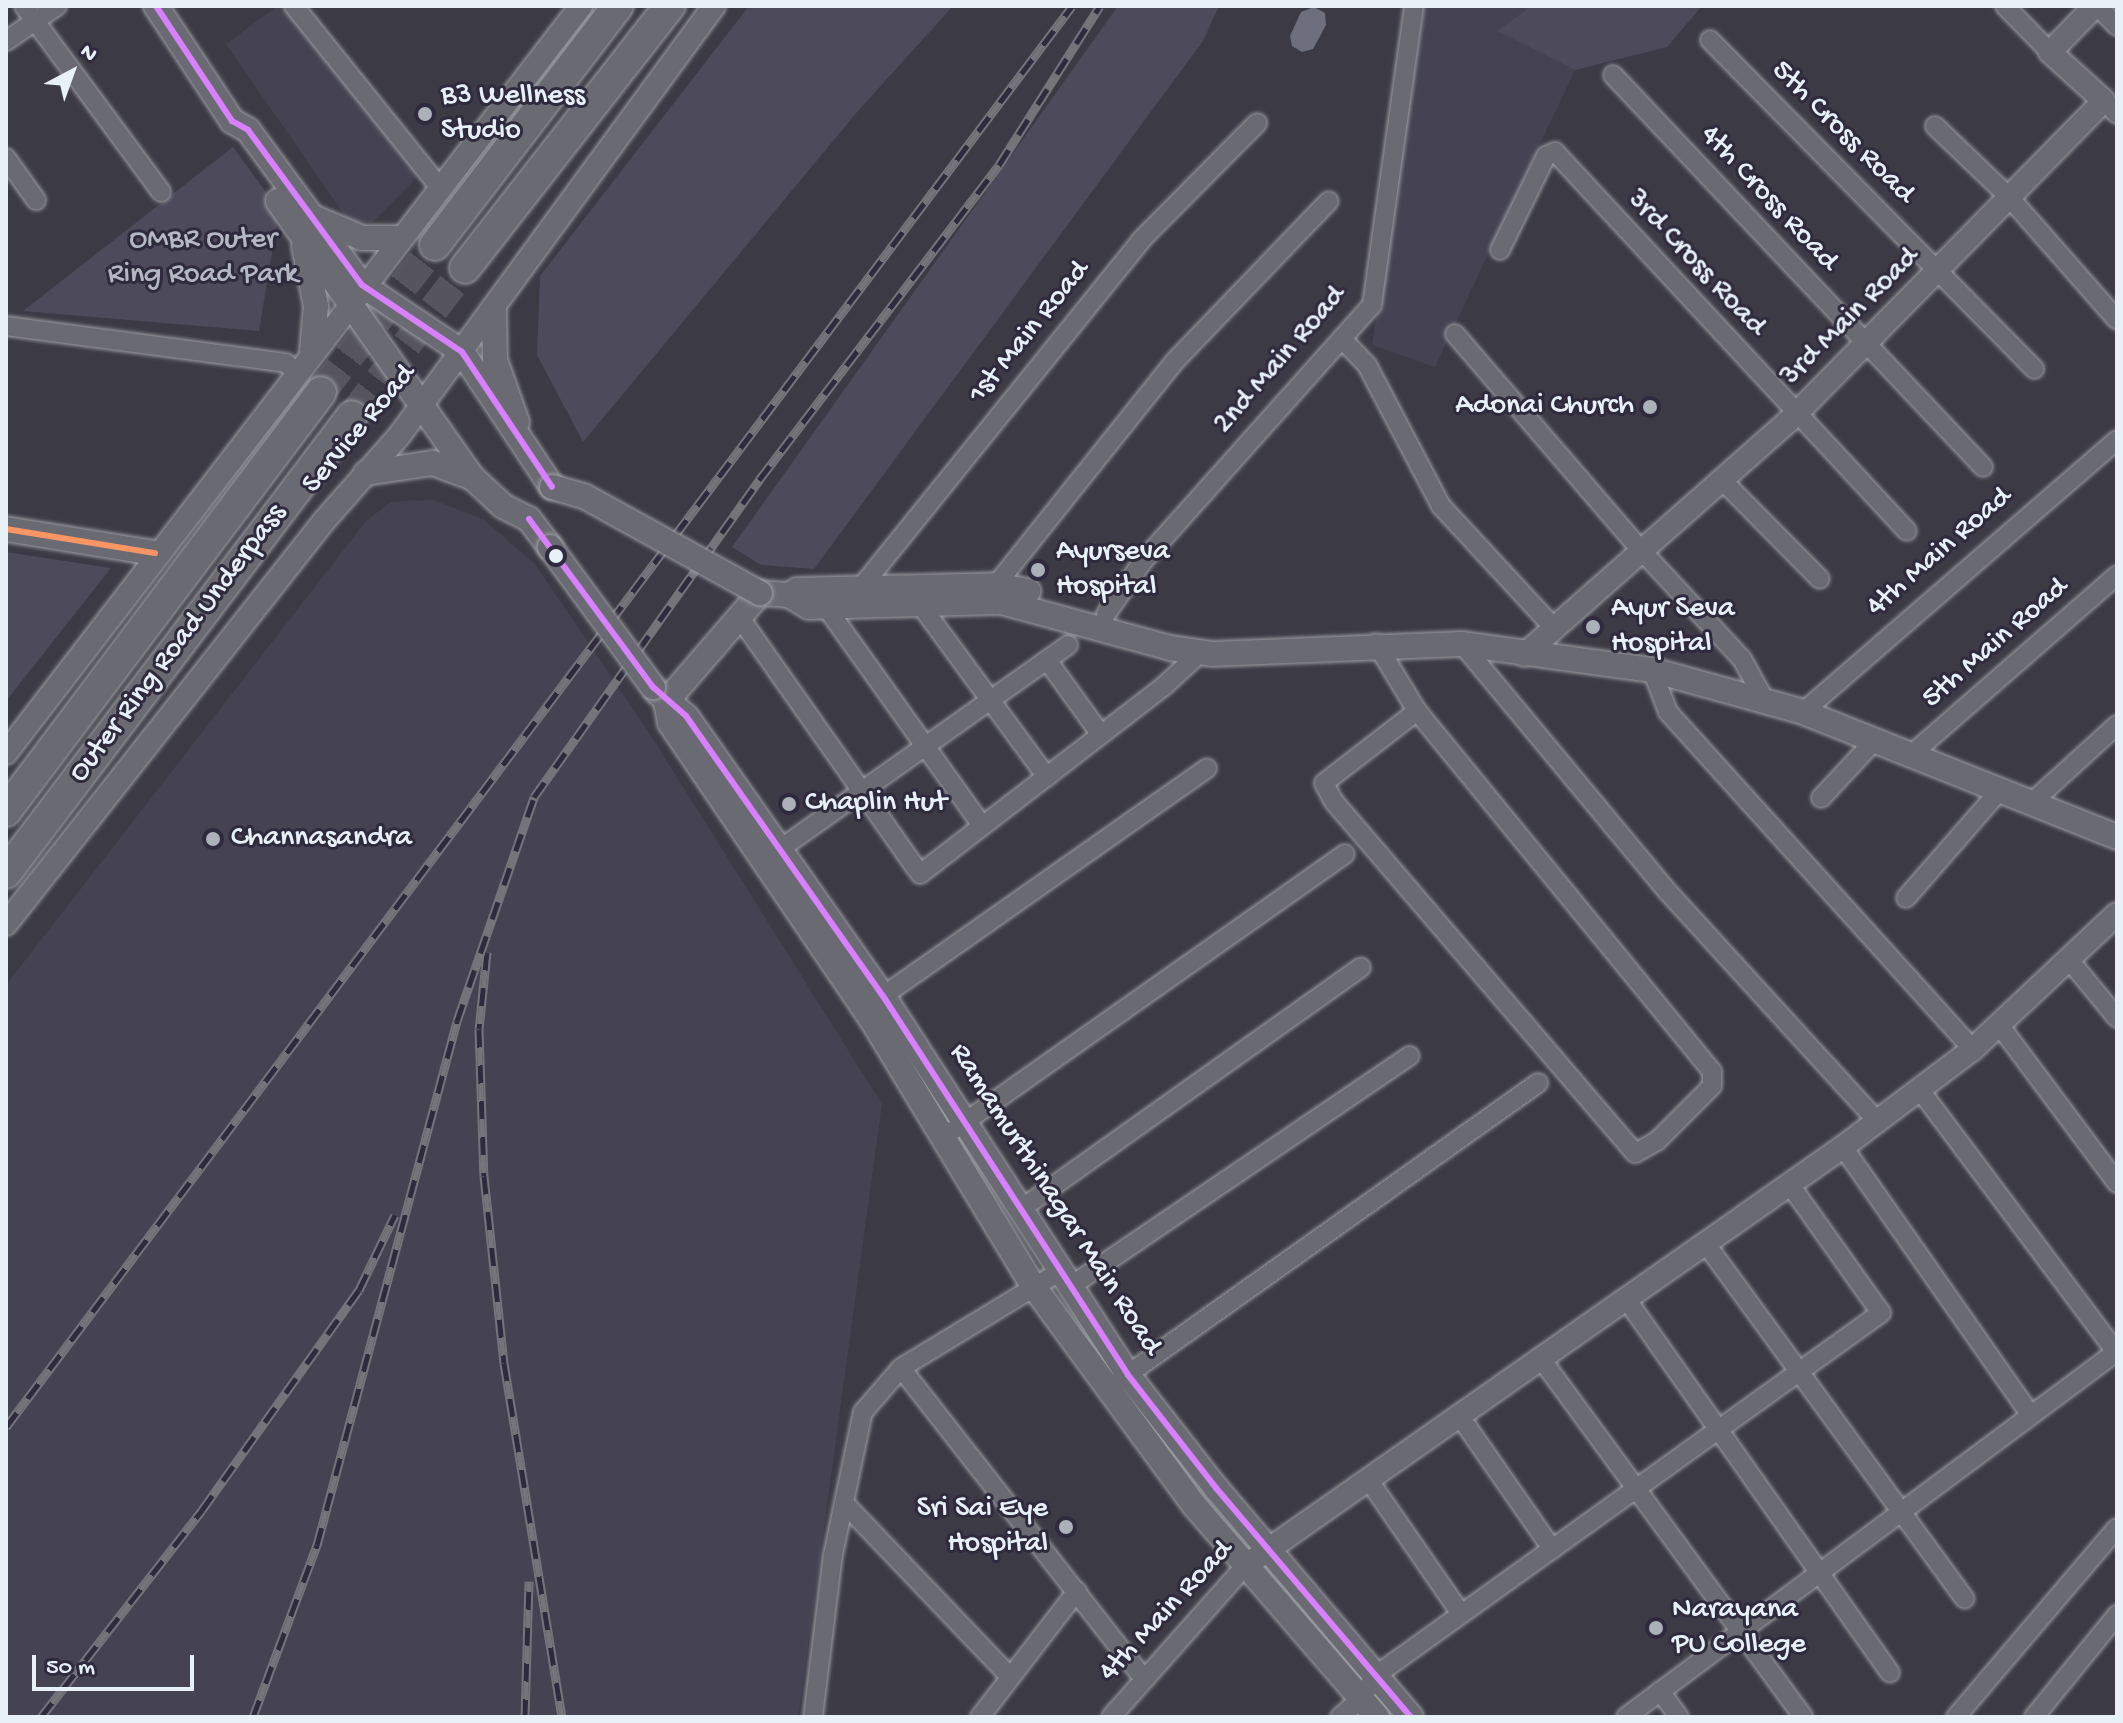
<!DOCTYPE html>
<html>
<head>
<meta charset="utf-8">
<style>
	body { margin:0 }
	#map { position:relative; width:2123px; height:1723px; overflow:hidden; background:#3c3a44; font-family:"Gochi Hand",sans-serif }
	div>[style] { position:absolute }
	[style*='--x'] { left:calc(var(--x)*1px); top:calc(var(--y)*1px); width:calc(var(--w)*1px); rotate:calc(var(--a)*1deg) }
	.built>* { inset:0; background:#454252 }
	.green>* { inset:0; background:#4d4b5b }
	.water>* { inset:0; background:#6e6f7c }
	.trunk-tunnel>* { height:30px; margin-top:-15px; transform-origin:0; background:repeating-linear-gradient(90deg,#56555f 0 30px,transparent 0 45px) }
	.roads { filter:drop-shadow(0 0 2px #9d9ea4) drop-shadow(0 0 2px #9d9ea4) }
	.minor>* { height:18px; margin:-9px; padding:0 9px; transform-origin:9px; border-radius:9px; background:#6a6b72 }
	.tertiary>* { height:22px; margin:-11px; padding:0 11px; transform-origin:11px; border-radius:11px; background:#6a6b72 }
	.secondary>* { height:24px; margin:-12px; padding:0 12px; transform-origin:12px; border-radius:12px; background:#6a6b72 }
	.trunk>* { height:30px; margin:-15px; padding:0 15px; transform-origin:15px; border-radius:15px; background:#6a6b72 }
	.rail>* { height:9px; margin-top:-4.5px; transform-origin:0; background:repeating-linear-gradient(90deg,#2f2a3d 0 18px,#74747a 0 36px); box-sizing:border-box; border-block:2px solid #74747a }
	.bridges { filter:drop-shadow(0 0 2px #9d9ea4) drop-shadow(0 0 2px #9d9ea4) }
	.secondary-bridge>* { height:24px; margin:-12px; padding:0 12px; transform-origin:12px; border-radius:12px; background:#6a6b72 }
	.bus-1>* { height:6px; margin:-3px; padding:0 3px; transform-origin:3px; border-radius:3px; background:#d880ff }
	.bus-2>* { height:6px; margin:-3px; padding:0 3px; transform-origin:3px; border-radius:3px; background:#fb9564 }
	.dots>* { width:22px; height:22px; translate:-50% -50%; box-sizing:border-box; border:4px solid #2f2a3d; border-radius:50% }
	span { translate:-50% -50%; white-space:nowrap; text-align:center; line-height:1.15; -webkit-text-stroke:6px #2f2a3d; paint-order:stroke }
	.poi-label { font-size:30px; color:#e8f1f8 }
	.left { translate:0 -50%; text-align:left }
	.right { translate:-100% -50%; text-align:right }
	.street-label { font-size:30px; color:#e8f1f8 }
	.park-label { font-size:30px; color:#b3b8c2 }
	.frame { position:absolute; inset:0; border:8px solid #e8f1f8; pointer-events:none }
	.north { position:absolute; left:32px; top:32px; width:80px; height:80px; -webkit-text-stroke:6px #2f2a3d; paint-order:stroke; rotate:41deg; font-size:22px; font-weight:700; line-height:32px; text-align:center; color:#e8f1f8 }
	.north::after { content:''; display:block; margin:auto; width:28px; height:36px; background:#e8f1f8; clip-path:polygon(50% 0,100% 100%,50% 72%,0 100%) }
	.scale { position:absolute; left:32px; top:1655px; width:162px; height:36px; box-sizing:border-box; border:4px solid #e8f1f8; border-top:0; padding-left:10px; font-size:24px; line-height:28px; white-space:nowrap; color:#e8f1f8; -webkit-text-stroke:6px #2f2a3d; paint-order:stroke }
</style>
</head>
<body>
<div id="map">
	<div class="built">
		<div style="clip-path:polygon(277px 6px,287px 6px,420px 174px,373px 222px,350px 223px,226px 44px)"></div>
		<div style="clip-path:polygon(1425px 6px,1531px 6px,1498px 31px,1575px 70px,1435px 367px,1372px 345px)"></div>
		<div style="clip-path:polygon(433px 500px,483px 519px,535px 564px,646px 728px,882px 1104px,798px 1717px,6px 1717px,6px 985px,366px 521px,391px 502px)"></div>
	</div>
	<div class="green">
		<div style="clip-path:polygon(749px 6px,953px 6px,858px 111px,583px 442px,537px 355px,540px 276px)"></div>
		<div style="clip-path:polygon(1118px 6px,1219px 6px,1203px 41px,814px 569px,761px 565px,732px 547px)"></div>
		<div style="clip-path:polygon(1531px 6px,1702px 6px,1667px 47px,1575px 70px,1497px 31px)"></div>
		<div style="clip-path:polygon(233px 147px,279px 210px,259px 331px,23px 311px)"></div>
		<div style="clip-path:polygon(6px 552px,111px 568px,6px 701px)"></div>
	</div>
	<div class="water">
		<div style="clip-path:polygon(1314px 7px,1325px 13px,1326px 25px,1313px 49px,1302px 52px,1292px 46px,1290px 36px,1301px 12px)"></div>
	</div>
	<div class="trunk-tunnel">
		<div style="--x:321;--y:392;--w:186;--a:-52.2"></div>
		<div style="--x:352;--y:416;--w:186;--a:-52.6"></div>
	</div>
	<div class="roads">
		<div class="minor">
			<div style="--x:24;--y:6;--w:231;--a:53.6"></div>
			<div style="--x:294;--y:6;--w:230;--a:51.2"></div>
			<div style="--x:2005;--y:6;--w:64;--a:45.6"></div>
			<div style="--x:2097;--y:6;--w:28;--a:45"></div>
			<div style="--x:1710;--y:40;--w:462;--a:45.4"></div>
			<div style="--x:6;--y:41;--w:62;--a:-34.5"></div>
			<div style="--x:1613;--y:75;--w:539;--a:46.65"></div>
			<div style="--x:2104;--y:101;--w:18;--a:45"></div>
			<div style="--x:1935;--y:126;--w:104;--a:43.8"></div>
			<div style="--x:2010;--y:198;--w:162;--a:48.7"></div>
			<div style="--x:6;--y:158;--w:52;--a:54.5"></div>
			<div style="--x:1500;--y:250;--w:105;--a:-63.9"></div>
			<div style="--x:1546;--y:156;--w:10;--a:-24"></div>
			<div style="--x:1555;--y:152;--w:517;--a:47.12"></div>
			<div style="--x:6;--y:326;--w:282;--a:7.5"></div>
			<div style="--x:286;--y:363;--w:13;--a:42"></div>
			<div style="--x:1455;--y:334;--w:285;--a:49.3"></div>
			<div style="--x:1641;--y:550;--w:149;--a:47.2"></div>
			<div style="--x:1742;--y:659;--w:48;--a:61.3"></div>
			<div style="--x:1342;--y:339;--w:36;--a:46"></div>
			<div style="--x:1367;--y:365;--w:159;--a:62.3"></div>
			<div style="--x:1441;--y:506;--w:166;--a:47.2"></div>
			<div style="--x:1722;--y:480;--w:139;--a:45.3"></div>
			<div style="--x:996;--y:585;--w:285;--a:-51.4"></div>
			<div style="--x:1174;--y:362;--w:223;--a:-46.1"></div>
			<div style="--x:859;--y:590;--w:449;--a:-51.1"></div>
			<div style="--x:1141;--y:240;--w:165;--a:-45.2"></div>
			<div style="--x:826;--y:607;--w:269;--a:54.5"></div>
			<div style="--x:922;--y:607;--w:211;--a:53.7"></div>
			<div style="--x:1106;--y:614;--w:65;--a:-55.1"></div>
			<div style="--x:1143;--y:561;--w:343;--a:-48.2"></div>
			<div style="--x:1372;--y:305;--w:302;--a:-82"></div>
			<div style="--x:745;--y:625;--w:297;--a:54.9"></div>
			<div style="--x:1376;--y:643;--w:79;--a:58.9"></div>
			<div style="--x:1462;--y:644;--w:322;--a:50.3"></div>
			<div style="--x:1668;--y:892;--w:310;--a:47.6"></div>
			<div style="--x:1047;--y:660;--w:92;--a:54.2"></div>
			<div style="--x:1652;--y:670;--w:45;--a:69.1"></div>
			<div style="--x:1668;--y:712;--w:455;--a:47.9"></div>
			<div style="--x:1417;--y:711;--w:466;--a:50.7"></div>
			<div style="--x:1712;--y:1072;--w:14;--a:90"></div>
			<div style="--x:1712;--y:1086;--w:78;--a:135"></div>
			<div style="--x:1657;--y:1141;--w:25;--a:151"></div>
			<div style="--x:1635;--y:1153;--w:462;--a:-130.6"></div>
			<div style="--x:1334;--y:802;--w:21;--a:-118"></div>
			<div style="--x:1324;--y:783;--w:118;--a:-37.7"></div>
			<div style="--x:1803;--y:712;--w:415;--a:-40.9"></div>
			<div style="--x:1912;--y:754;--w:272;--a:-41.1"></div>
			<div style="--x:1821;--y:798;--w:79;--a:-47"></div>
			<div style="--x:2029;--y:805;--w:119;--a:-42.3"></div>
			<div style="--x:780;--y:849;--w:353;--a:-35.3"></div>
			<div style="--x:920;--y:874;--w:308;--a:-37.6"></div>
			<div style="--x:1164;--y:686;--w:49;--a:-42.5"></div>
			<div style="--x:1906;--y:898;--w:145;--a:-48.9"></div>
			<div style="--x:2071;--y:962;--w:72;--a:50.6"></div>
			<div style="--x:883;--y:996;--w:396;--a:-35.1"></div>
			<div style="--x:2000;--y:1026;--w:196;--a:53.3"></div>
			<div style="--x:955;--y:1129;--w:477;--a:-35.2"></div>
			<div style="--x:1843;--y:1147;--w:327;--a:55"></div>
			<div style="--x:1021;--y:1209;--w:417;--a:-35.4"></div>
			<div style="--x:1706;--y:1244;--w:439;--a:53.9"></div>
			<div style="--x:1068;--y:1288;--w:413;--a:-34.2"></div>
			<div style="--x:1627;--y:1300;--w:456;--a:54.8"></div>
			<div style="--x:1542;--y:1360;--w:442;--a:53.8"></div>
			<div style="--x:901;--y:1368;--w:392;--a:52"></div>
			<div style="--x:1120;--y:1380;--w:513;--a:-35.39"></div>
			<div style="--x:1461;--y:1418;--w:160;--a:55.2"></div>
			<div style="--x:1370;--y:1482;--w:160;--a:55.4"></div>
			<div style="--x:844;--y:1503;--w:240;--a:46.3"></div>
			<div style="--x:1660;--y:1691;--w:32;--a:54"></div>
			<div style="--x:813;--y:1717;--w:163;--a:-83"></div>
			<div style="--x:833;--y:1555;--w:146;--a:-78.2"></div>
			<div style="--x:863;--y:1412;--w:58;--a:-49.2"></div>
			<div style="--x:901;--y:1368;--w:185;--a:-31.3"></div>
			<div style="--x:980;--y:1717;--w:159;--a:-52.4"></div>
			<div style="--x:1111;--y:1717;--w:202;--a:-48.4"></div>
			<div style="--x:1340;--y:1717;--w:28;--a:-41"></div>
			<div style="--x:1361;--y:1699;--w:27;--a:-59"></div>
			<div style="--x:1375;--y:1676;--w:623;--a:-35.66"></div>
			<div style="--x:1881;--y:1313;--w:157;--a:-125.4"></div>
			<div style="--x:1626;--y:1717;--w:611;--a:-36.68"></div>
			<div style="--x:2116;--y:1352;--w:329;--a:-126.8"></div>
			<div style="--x:1956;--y:1717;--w:248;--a:-49.6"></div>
			<div style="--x:2034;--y:1717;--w:132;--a:-50.9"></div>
		</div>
		<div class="tertiary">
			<div style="--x:1524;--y:655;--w:363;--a:-41.5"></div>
			<div style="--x:1796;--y:414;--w:439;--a:-45.5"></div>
			<div style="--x:2104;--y:101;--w:73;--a:-137.8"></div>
			<div style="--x:2050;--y:52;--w:64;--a:-45.6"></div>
			<div style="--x:6;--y:753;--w:943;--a:-52.41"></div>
			<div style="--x:6;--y:924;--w:513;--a:-51.72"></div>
			<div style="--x:324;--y:521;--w:113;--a:-48.6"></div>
			<div style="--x:399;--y:436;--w:533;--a:-53.78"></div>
			<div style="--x:1245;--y:1566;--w:730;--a:-35.02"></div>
			<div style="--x:1843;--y:1147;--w:163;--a:-37"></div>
			<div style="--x:1973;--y:1049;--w:197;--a:-43.2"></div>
		</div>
		<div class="secondary">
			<div style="--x:156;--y:6;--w:138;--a:56.5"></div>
			<div style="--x:232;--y:121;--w:18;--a:29"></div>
			<div style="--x:248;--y:130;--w:192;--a:53.7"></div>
			<div style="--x:362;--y:285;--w:120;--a:33.8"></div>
			<div style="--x:462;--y:352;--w:162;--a:56.3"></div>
			<div style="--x:278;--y:201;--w:339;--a:54.9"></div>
			<div style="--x:473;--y:478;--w:41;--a:43"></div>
			<div style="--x:503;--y:506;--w:29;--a:27"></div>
			<div style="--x:529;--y:519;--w:35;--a:53"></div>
			<div style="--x:313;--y:217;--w:53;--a:23.2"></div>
			<div style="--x:362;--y:238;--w:36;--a:0"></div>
			<div style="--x:304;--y:246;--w:61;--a:78.7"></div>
			<div style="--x:316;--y:306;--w:45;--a:95.1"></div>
			<div style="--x:494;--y:308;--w:52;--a:88.9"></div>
			<div style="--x:495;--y:360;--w:66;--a:70.5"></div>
			<div style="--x:366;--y:473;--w:68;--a:-8.5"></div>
			<div style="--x:433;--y:463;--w:43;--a:20.6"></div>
			<div style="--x:6;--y:529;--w:151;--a:9.2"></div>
			<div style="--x:789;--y:595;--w:9;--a:-32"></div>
			<div style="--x:797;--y:590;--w:199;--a:-1.4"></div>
			<div style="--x:996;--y:585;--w:33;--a:11"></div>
			<div style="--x:657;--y:692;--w:38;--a:40"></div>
			<div style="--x:686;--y:716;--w:342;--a:54.9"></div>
			<div style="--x:883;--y:996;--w:451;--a:57.1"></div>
			<div style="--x:1128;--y:1375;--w:143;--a:52.1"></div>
			<div style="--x:1216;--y:1488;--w:301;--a:49.6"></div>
			<div style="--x:666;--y:702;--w:144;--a:-49.2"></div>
			<div style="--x:760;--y:593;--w:29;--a:4"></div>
			<div style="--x:789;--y:595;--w:23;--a:31"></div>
			<div style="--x:809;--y:607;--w:192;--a:-1.5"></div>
			<div style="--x:1001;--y:602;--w:175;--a:15.2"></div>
			<div style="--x:1170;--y:648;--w:42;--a:8.1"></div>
			<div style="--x:1212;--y:654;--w:250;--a:-2.3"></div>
			<div style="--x:1462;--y:644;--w:192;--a:7.8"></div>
			<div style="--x:1652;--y:670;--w:157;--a:15.5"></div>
			<div style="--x:1803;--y:712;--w:338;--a:21.7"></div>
			<div style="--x:666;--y:702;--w:21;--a:79"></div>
			<div style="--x:670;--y:723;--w:359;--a:55.8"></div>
			<div style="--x:872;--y:1020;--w:312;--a:58.8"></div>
			<div style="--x:1034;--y:1287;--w:270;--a:53.7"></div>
			<div style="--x:1194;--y:1505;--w:280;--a:49.2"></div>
		</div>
		<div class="trunk">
			<div style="--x:435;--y:245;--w:301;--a:-52.6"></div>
			<div style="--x:465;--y:268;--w:333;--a:-52"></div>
			<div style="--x:6;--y:811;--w:524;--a:-53.06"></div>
			<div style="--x:6;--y:873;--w:573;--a:-52.87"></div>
		</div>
	</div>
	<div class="rail">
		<div style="--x:487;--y:952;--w:77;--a:95.9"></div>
		<div style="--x:479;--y:1029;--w:147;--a:88.1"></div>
		<div style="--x:484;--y:1176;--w:188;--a:83.9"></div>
		<div style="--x:504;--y:1363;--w:359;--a:80.7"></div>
		<div style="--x:6;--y:1427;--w:1776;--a:-53.12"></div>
		<div style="--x:41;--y:1717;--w:262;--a:-52.1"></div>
		<div style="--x:202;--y:1510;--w:270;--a:-54.5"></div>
		<div style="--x:359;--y:1290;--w:83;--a:-64.4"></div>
		<div style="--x:253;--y:1717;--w:184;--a:-69.6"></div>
		<div style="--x:317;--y:1545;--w:542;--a:-75.04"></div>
		<div style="--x:457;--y:1021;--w:237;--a:-71"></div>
		<div style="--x:534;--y:797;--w:389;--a:-54.6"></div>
		<div style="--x:759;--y:480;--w:396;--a:-52.7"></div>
		<div style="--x:999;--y:165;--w:188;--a:-57.6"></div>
		<div style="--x:525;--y:1717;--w:136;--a:-88.3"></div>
	</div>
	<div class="bridges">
		<div class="secondary-bridge">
			<div style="--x:552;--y:487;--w:33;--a:16"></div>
			<div style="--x:584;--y:496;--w:201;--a:28.9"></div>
			<div style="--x:550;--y:547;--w:174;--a:53.7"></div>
		</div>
	</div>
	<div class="bus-1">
		<div style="--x:156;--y:6;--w:138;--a:56.5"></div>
		<div style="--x:232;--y:121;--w:18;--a:29"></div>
		<div style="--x:248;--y:130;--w:192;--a:53.7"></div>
		<div style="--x:362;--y:285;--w:120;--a:33.8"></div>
		<div style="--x:462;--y:352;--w:162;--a:56.3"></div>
		<div style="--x:529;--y:519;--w:209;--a:53.6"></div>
		<div style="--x:653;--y:687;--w:44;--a:41.3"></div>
		<div style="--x:686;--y:716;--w:342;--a:54.9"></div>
		<div style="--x:883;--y:996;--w:451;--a:57.1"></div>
		<div style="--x:1128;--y:1375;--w:143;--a:52.1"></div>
		<div style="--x:1216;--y:1488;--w:301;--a:49.6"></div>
	</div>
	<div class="bus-2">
		<div style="--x:6;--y:529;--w:151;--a:9.2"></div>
	</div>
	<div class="dots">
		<div style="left:425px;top:114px;background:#acb1b9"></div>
		<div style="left:1650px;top:407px;background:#acb1b9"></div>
		<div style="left:556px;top:556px;background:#e8f1f8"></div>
		<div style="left:1038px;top:570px;background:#acb1b9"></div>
		<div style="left:1593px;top:627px;background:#acb1b9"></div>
		<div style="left:789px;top:804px;background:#acb1b9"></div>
		<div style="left:213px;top:839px;background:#acb1b9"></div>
		<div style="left:1066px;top:1527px;background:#acb1b9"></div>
		<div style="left:1656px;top:1628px;background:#acb1b9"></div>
	</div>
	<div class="poi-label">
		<span class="left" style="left:441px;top:114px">B3 Wellness<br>Studio</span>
		<span class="right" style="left:1634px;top:407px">Adonai Church</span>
		<span class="left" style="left:1056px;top:570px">Ayurseva<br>Hospital</span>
		<span class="left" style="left:1611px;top:627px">Ayur Seva<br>Hospital</span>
		<span class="left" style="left:805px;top:804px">Chaplin Hut</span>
		<span class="left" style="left:231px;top:839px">Channasandra</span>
		<span class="right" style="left:1048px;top:1527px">Sri Sai Eye<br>Hospital</span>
		<span class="left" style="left:1672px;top:1628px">Narayana<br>PU College</span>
	</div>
	<div class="street-label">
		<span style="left:1842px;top:133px;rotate:45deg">5th Cross Road</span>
		<span style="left:1768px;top:199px;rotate:47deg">4th Cross Road</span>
		<span style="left:1695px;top:264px;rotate:47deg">3rd Cross Road</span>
		<span style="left:1851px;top:318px;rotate:-45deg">3rd Main Road</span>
		<span style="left:1030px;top:333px;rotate:-51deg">1st Main Road</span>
		<span style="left:1281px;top:361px;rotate:-49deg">2nd Main Road</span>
		<span style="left:360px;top:430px;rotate:-50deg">Service Road</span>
		<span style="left:1940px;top:553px;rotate:-41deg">4th Main Road</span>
		<span style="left:179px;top:644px;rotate:-53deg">Outer Ring Road Underpass</span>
		<span style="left:1996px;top:644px;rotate:-41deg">5th Main Road</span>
		<span style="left:1054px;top:1200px;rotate:57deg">Ramamurthinagar Main Road</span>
		<span style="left:1167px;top:1612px;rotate:-47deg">4th Main Road</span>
	</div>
	<div class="park-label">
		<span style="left:203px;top:258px">OMBR Outer<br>Ring Road Park</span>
	</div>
	<div class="frame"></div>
	<div class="north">N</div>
	<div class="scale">50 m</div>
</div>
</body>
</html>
